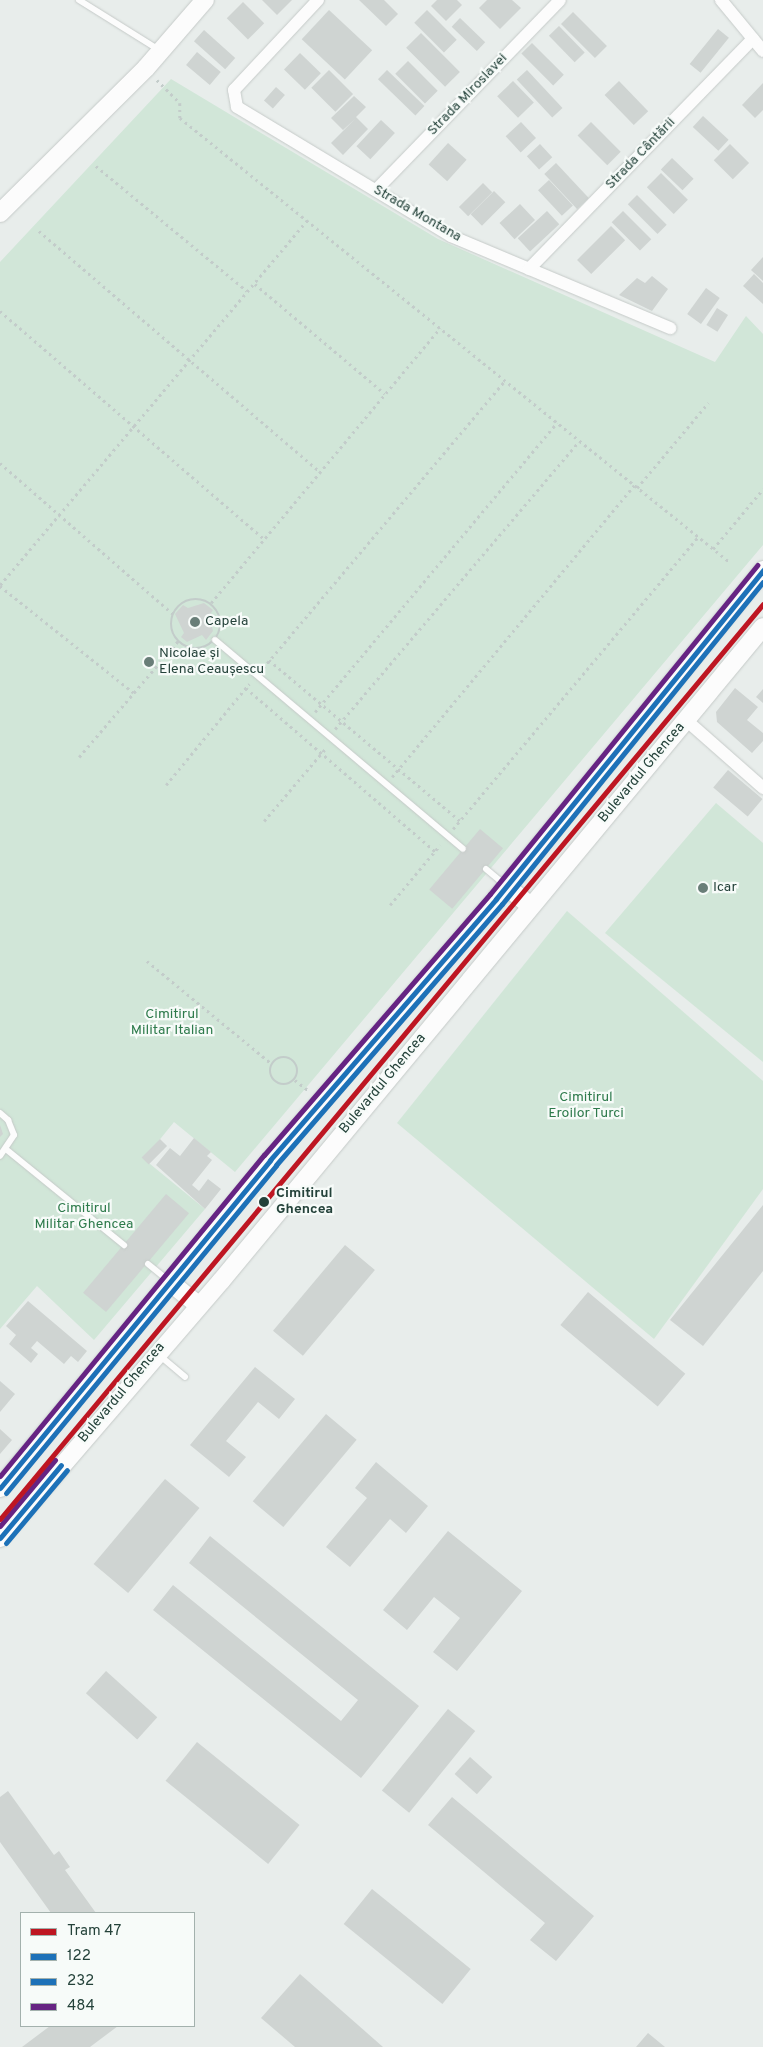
<!DOCTYPE html>
<html>
<head>
<meta charset="utf-8">
<style>
	body { margin:0 }
	#map { position:relative; width:763px; height:2047px; overflow:hidden; background:#e8edeb; font-family:Overpass,sans-serif }
	div>[style] { position:absolute }
	[style*='--x'] { left:calc(var(--x)*1px); top:calc(var(--y)*1px); width:calc(var(--w)*1px); rotate:calc(var(--a)*1deg) }
	.green>* { inset:0; background:#d1e6d8 }
	.building>* { inset:0; background:#cfd4d2; transform-origin:0 0 }
	.path>* { height:2.5px; margin-top:-1.25px; transform-origin:0; background:repeating-linear-gradient(90deg,#c3ccca 0 2.5px,transparent 0 6.5px) }
	.path>.ring { margin:-1.25px; padding:0; box-sizing:content-box; background:none; border:2.5px solid #c3ccca; border-radius:50% }
	.roads { filter:drop-shadow(0 0 1px #c5cac8) drop-shadow(0 0 1px #c5cac8) }
	.lane>* { height:6px; margin:-3px; padding:0 3px; transform-origin:3px; border-radius:3px; background:#fcfcfc }
	.street>* { height:12px; margin:-6px; padding:0 6px; transform-origin:6px; border-radius:6px; background:#fcfcfc }
	.secondary>* { height:18px; margin:-9px; padding:0 9px; transform-origin:9px; border-radius:9px; background:#fcfcfc }
	.bus-1>* { height:5px; margin:-2.5px; padding:0 2.5px; transform-origin:2.5px; border-radius:2.5px; background:#1d71b8 }
	.bus-2>* { height:5px; margin:-2.5px; padding:0 2.5px; transform-origin:2.5px; border-radius:2.5px; background:#1d71b8 }
	.bus-3>* { height:5px; margin:-2.5px; padding:0 2.5px; transform-origin:2.5px; border-radius:2.5px; background:#662483 }
	.tram-1>* { height:5px; margin:-2.5px; padding:0 2.5px; transform-origin:2.5px; border-radius:2.5px; background:#be1622 }
	.dots>* { width:14px; height:14px; translate:-50% -50%; box-sizing:border-box; border:2px solid #f7fbf9; border-radius:50% }
	span { translate:-50% -50%; white-space:nowrap; text-align:center; line-height:1.15; -webkit-text-stroke:4.5px #f7fbf9; paint-order:stroke }
	.street-label { font-size:14px; color:#24423a }
	.poi-label { font-size:14px; color:#24423a }
	.left { translate:0 -50%; text-align:left }
	.park-label { font-size:14px; color:#2d7a4b }
	.stop-label { font-size:14px; color:#24423a; font-weight:700 }
	.legend { position:absolute; left:20px; top:1912px; width:175px; height:115px; box-sizing:border-box; background:#f7fbf9; border:1px solid #a3b1ad; margin:0; padding:6px 9px; list-style:none; font-size:15px; color:#24423a }
	.legend li { display:flex; align-items:center; gap:10px; height:25px }
	.legend b { width:25px; border:1px solid #a3b1ad }
</style>
</head>
<body>
<div id="map">
	<div class="green">
		<div style="clip-path:polygon(171px 79px,438px 239px,715px 362px,746px 316px,763px 334px,763px 545px,235px 1172px,174px 1122px,144px 1159px,205px 1209px,94px 1340px,37px 1286px,0 1329px,0 262px)"></div>
		<div style="clip-path:polygon(716px 803px,763px 843px,763px 1062px,605px 933px)"></div>
		<div style="clip-path:polygon(567px 911px,763px 1081px,763px 1189px,654px 1339px,397px 1123px)"></div>
	</div>
	<div class="building">
		<div style="clip-path:polygon(262px 0,292px 0,277px 15px)"></div>
		<div style="clip-path:polygon(359px 0,384px 0,398px 14px,386px 26px)"></div>
		<div style="clip-path:polygon(437px 0,457px 0,462px 5px,446px 21px,431px 6px)"></div>
		<div style="clip-path:polygon(487px 0,512px 0,521px 8px,500px 29px,479px 8px)"></div>
		<div style="left:243px;top:2px;width:30px;height:23px;rotate:45deg"></div>
		<div style="left:329px;top:10px;width:59px;height:40px;rotate:43deg"></div>
		<div style="left:427px;top:10px;width:42px;height:18px;rotate:45deg"></div>
		<div style="left:573px;top:12px;width:48px;height:17px;rotate:45deg"></div>
		<div style="left:460px;top:18px;width:35px;height:12px;rotate:44deg"></div>
		<div style="left:559px;top:26px;width:37px;height:14px;rotate:46deg"></div>
		<div style="left:718px;top:29px;width:14px;height:45px;rotate:39deg"></div>
		<div style="left:204px;top:30px;width:42px;height:15px;rotate:42deg"></div>
		<div style="left:421px;top:33px;width:55px;height:21px;rotate:45deg"></div>
		<div style="left:532px;top:43px;width:45px;height:15px;rotate:45deg"></div>
		<div style="left:197px;top:52px;width:31px;height:17px;rotate:40deg"></div>
		<div style="left:300px;top:53px;width:29px;height:23px;rotate:44deg"></div>
		<div style="left:408px;top:61px;width:42px;height:18px;rotate:45deg"></div>
		<div style="left:329px;top:70px;width:34px;height:25px;rotate:45deg"></div>
		<div style="left:387px;top:70px;width:52px;height:13px;rotate:44deg"></div>
		<div style="left:527px;top:70px;width:52px;height:14px;rotate:47deg"></div>
		<div style="left:513px;top:81px;width:30px;height:22px;rotate:46deg"></div>
		<div style="left:619px;top:81px;width:42px;height:20px;rotate:46deg"></div>
		<div style="clip-path:polygon(763px 83px,763px 110px,755px 118px,742px 105px)"></div>
		<div style="left:276px;top:87px;width:12px;height:18px;rotate:42deg"></div>
		<div style="clip-path:polygon(354px 96px,366px 107px,356px 117px,368px 129px,343px 155px,331px 143px,355px 119px,343px 130px,331px 118px)"></div>
		<div style="left:703px;top:116px;width:35px;height:15px;rotate:43deg"></div>
		<div style="left:381px;top:120px;width:19px;height:36px;rotate:43deg"></div>
		<div style="left:521px;top:122px;width:22px;height:21px;rotate:47deg"></div>
		<div style="left:591px;top:122px;width:42px;height:19px;rotate:45deg"></div>
		<div style="left:448px;top:143px;width:25px;height:29px;rotate:42deg"></div>
		<div style="left:540px;top:144px;width:18px;height:18px;rotate:47deg"></div>
		<div style="left:730px;top:144px;width:27px;height:23px;rotate:45deg"></div>
		<div style="left:672px;top:158px;width:30px;height:16px;rotate:44deg"></div>
		<div style="left:556px;top:163px;width:48px;height:16px;rotate:47deg"></div>
		<div style="left:661px;top:173px;width:38px;height:20px;rotate:45deg"></div>
		<div style="left:549px;top:180px;width:35px;height:15px;rotate:47deg"></div>
		<div style="left:483px;top:183px;width:13px;height:34px;rotate:45deg"></div>
		<div style="left:494px;top:191px;width:16px;height:33px;rotate:45deg"></div>
		<div style="left:637px;top:195px;width:42px;height:13px;rotate:45deg"></div>
		<div style="left:520px;top:204px;width:22px;height:28px;rotate:47deg"></div>
		<div style="left:547px;top:211px;width:18px;height:40px;rotate:47deg"></div>
		<div style="left:623px;top:211px;width:40px;height:16px;rotate:45deg"></div>
		<div style="left:611px;top:226px;width:20px;height:48px;rotate:45deg"></div>
		<div style="clip-path:polygon(763px 257px,763px 281px,751px 270px)"></div>
		<div style="clip-path:polygon(754px 274px,763px 283px,763px 304px,743px 286px)"></div>
		<div style="clip-path:polygon(652px 276px,668px 289px,652px 311px,619px 295px,637px 278px,645px 283px)"></div>
		<div style="left:706px;top:288px;width:17px;height:32px;rotate:36deg"></div>
		<div style="left:717px;top:308px;width:13px;height:20px;rotate:32deg"></div>
		<div style="clip-path:polygon(204px 603px,213px 610px,209px 616px,213px 631px,206px 640px,202px 635px,187px 642px,181px 637px,184px 633px,175px 614px,183px 605px,188px 608px)"></div>
		<div style="clip-path:polygon(735px 688px,758px 707px,747px 720px,763px 733px,763px 741px,752px 753px,717px 722px,716px 712px)"></div>
		<div style="clip-path:polygon(763px 689px,763px 703px,756px 697px)"></div>
		<div style="left:728px;top:770px;width:45px;height:23px;rotate:40deg"></div>
		<div style="left:480px;top:829px;width:30px;height:79px;rotate:40deg"></div>
		<div style="clip-path:polygon(0 1125px,3px 1134px,0 1137px)"></div>
		<div style="clip-path:polygon(194px 1138px,211px 1152px,207px 1156px,212px 1160px,192px 1185px,199px 1191px,208px 1179px,221px 1189px,205px 1209px,156px 1165px,170px 1148px,180px 1156px)"></div>
		<div style="left:160px;top:1139px;width:10px;height:26px;rotate:45deg"></div>
		<div style="left:166px;top:1194px;width:30px;height:129px;rotate:40deg"></div>
		<div style="clip-path:polygon(763px 1205px,763px 1271px,703px 1346px,670px 1320px)"></div>
		<div style="left:345px;top:1245px;width:39px;height:112px;rotate:40deg"></div>
		<div style="left:588px;top:1292px;width:127px;height:43px;rotate:40deg"></div>
		<div style="clip-path:polygon(28px 1301px,87px 1351px,78px 1362px,71px 1356px,64px 1364px,37px 1341px,31px 1348px,38px 1354px,31px 1363px,9px 1344px,16px 1335px,6px 1326px)"></div>
		<div style="clip-path:polygon(255px 1367px,295px 1399px,279px 1419px,258px 1402px,226px 1441px,246px 1457px,229px 1477px,190px 1445px)"></div>
		<div style="clip-path:polygon(0 1381px,15px 1394px,0 1412px)"></div>
		<div style="left:326px;top:1414px;width:40px;height:114px;rotate:40deg"></div>
		<div style="clip-path:polygon(0 1429px,12px 1440px,0 1454px)"></div>
		<div style="clip-path:polygon(376px 1462px,428px 1506px,406px 1533px,390px 1519px,350px 1567px,326px 1547px,367px 1498px,355px 1488px)"></div>
		<div style="left:165px;top:1479px;width:45px;height:111px;rotate:40deg"></div>
		<div style="clip-path:polygon(448px 1531px,522px 1591px,457px 1671px,433px 1652px,460px 1618px,434px 1597px,407px 1630px,383px 1610px)"></div>
		<div style="clip-path:polygon(210px 1536px,419px 1706px,361px 1778px,153px 1610px,173px 1585px,341px 1721px,358px 1700px,189px 1563px)"></div>
		<div style="left:106px;top:1671px;width:69px;height:30px;rotate:42deg"></div>
		<div style="left:448px;top:1709px;width:35px;height:105px;rotate:39deg"></div>
		<div style="left:197px;top:1742px;width:132px;height:50px;rotate:39deg"></div>
		<div style="left:470px;top:1757px;width:30px;height:23px;rotate:42deg"></div>
		<div style="clip-path:polygon(8px 1791px,54px 1855px,59px 1851px,70px 1867px,65px 1870px,96px 1913px,51px 1913px,0 1842px,0 1797px)"></div>
		<div style="clip-path:polygon(452px 1797px,594px 1916px,556px 1961px,530px 1940px,545px 1923px,428px 1825px)"></div>
		<div style="left:372px;top:1889px;width:127px;height:45px;rotate:39deg"></div>
		<div style="clip-path:polygon(300px 1974px,383px 2047px,295px 2047px,261px 2018px)"></div>
		<div style="clip-path:polygon(50px 2026px,118px 2026px,90px 2047px,22px 2047px)"></div>
		<div style="clip-path:polygon(648px 2033px,665px 2047px,636px 2047px)"></div>
	</div>
	<div class="path">
		<div style="--x:157;--y:80;--w:33;--a:45"></div>
		<div style="--x:180;--y:103;--w:15;--a:90"></div>
		<div style="--x:180;--y:118;--w:708;--a:38.93"></div>
		<div style="--x:96;--y:166;--w:196;--a:39.6"></div>
		<div style="--x:39;--y:231;--w:370;--a:40.6"></div>
		<div style="--x:255;--y:284;--w:170;--a:40.2"></div>
		<div style="--x:0;--y:311;--w:349;--a:40.8"></div>
		<div style="--x:0;--y:463;--w:230;--a:41.1"></div>
		<div style="--x:637;--y:488;--w:111;--a:-50.1"></div>
		<div style="--x:713;--y:549;--w:78;--a:-50.2"></div>
		<div style="--x:0;--y:585;--w:476;--a:-49.9"></div>
		<div style="--x:0;--y:586;--w:171;--a:38.6"></div>
		<div class="ring" style="left:171px;top:599px;width:47.5px;height:47.5px"></div>
		<div style="--x:211;--y:603;--w:358;--a:-50.2"></div>
		<div style="--x:269;--y:660;--w:250;--a:40.1"></div>
		<div style="--x:263;--y:668;--w:375;--a:-49.9"></div>
		<div style="--x:246;--y:688;--w:250;--a:40.8"></div>
		<div style="--x:315;--y:712;--w:377;--a:-50.1"></div>
		<div style="--x:335;--y:729;--w:377;--a:-49.7"></div>
		<div style="--x:79;--y:757;--w:153;--a:-49.5"></div>
		<div style="--x:392;--y:777;--w:379;--a:-50.3"></div>
		<div style="--x:166;--y:785;--w:131;--a:-50.6"></div>
		<div style="--x:264;--y:821;--w:96;--a:-49.7"></div>
		<div style="--x:453;--y:829;--w:381;--a:-50"></div>
		<div style="--x:390;--y:905;--w:78;--a:-50.2"></div>
		<div style="--x:147;--y:961;--w:162;--a:39.5"></div>
		<div class="ring" style="left:270px;top:1057px;width:25.5px;height:25.5px"></div>
		<div style="--x:295;--y:1080;--w:16;--a:38"></div>
	</div>
	<div class="roads">
		<div class="lane">
			<div style="--x:79;--y:0;--w:94;--a:32"></div>
			<div style="--x:215;--y:640;--w:324;--a:40.1"></div>
			<div style="--x:486;--y:869;--w:25;--a:40"></div>
			<div style="--x:0;--y:1113;--w:11;--a:41"></div>
			<div style="--x:8;--y:1120;--w:16;--a:68"></div>
			<div style="--x:14;--y:1135;--w:25;--a:124"></div>
			<div style="--x:7;--y:1150;--w:151;--a:39.1"></div>
			<div style="--x:148;--y:1264;--w:26;--a:39"></div>
			<div style="--x:159;--y:1355;--w:34;--a:40"></div>
		</div>
		<div class="street">
			<div style="--x:318;--y:0;--w:123;--a:133"></div>
			<div style="--x:234;--y:90;--w:17;--a:80"></div>
			<div style="--x:237;--y:107;--w:250;--a:31.1"></div>
			<div style="--x:451;--y:236;--w:238;--a:22.8"></div>
			<div style="--x:721;--y:0;--w:66;--a:50.5"></div>
			<div style="--x:376;--y:190;--w:264;--a:-45.9"></div>
			<div style="--x:529;--y:269;--w:321;--a:-45.8"></div>
			<div style="--x:686;--y:720;--w:103;--a:41.4"></div>
		</div>
		<div class="secondary">
			<div style="--x:0;--y:213;--w:206;--a:-44.8"></div>
			<div style="--x:146;--y:68;--w:90;--a:-49.1"></div>
			<div style="--x:506;--y:886;--w:32;--a:39"></div>
			<div style="--x:171;--y:1283;--w:35;--a:39"></div>
			<div style="--x:0;--y:1488;--w:425;--a:-50.5"></div>
			<div style="--x:270;--y:1160;--w:345;--a:-49.1"></div>
			<div style="--x:496;--y:899;--w:424;--a:-50.9"></div>
			<div style="--x:0;--y:1538;--w:339;--a:-49.3"></div>
			<div style="--x:221;--y:1281;--w:849;--a:-50.35"></div>
		</div>
	</div>
	<div class="bus-1">
		<div style="--x:0;--y:1488;--w:425;--a:-50.5"></div>
		<div style="--x:270;--y:1160;--w:345;--a:-49.1"></div>
		<div style="--x:496;--y:899;--w:424;--a:-50.9"></div>
		<div style="--x:0;--y:1538;--w:95;--a:-50.1"></div>
	</div>
	<div class="bus-2">
		<div style="--x:6;--y:1493;--w:425;--a:-50.5"></div>
		<div style="--x:276;--y:1165;--w:345;--a:-49.1"></div>
		<div style="--x:502;--y:904;--w:414;--a:-51"></div>
		<div style="--x:6;--y:1543;--w:95;--a:-50.1"></div>
	</div>
	<div class="bus-3">
		<div style="--x:0;--y:1476;--w:416;--a:-50.6"></div>
		<div style="--x:264;--y:1155;--w:345;--a:-49.1"></div>
		<div style="--x:490;--y:894;--w:424;--a:-50.9"></div>
		<div style="--x:0;--y:1526;--w:86;--a:-50.2"></div>
	</div>
	<div class="tram-1">
		<div style="--x:0;--y:1519;--w:1191;--a:-50.18"></div>
	</div>
	<div class="dots">
		<div style="left:195px;top:622px;background:#697e78"></div>
		<div style="left:149px;top:662px;background:#697e78"></div>
		<div style="left:703px;top:888px;background:#697e78"></div>
		<div style="left:264px;top:1202px;background:#24423a"></div>
	</div>
	<div class="street-label">
		<span style="left:468px;top:95px;rotate:-46deg">Strada Miroslavei</span>
		<span style="left:641px;top:154px;rotate:-46deg">Strada Cântării</span>
		<span style="left:417px;top:214px;rotate:30deg">Strada Montana</span>
		<span style="left:642px;top:773px;rotate:-50deg">Bulevardul Ghencea</span>
		<span style="left:383px;top:1084px;rotate:-50deg">Bulevardul Ghencea</span>
		<span style="left:122px;top:1393px;rotate:-50deg">Bulevardul Ghencea</span>
	</div>
	<div class="poi-label">
		<span class="left" style="left:205px;top:622px">Capela</span>
		<span class="left" style="left:159px;top:662px">Nicolae și<br>Elena Ceaușescu</span>
		<span class="left" style="left:713px;top:888px">Icar</span>
	</div>
	<div class="park-label">
		<span style="left:172px;top:1023px">Cimitirul<br>Militar Italian</span>
		<span style="left:586px;top:1106px">Cimitirul<br>Eroilor Turci</span>
		<span style="left:84px;top:1217px">Cimitirul<br>Militar Ghencea</span>
	</div>
	<div class="stop-label">
		<span class="left" style="left:276px;top:1202px">Cimitirul<br>Ghencea</span>
	</div>
	<ul class="legend">
	<li><b style="height:6px;background:#be1622"></b>Tram 47</li>
	<li><b style="height:6px;background:#1d71b8"></b>122</li>
	<li><b style="height:6px;background:#1d71b8"></b>232</li>
	<li><b style="height:6px;background:#662483"></b>484</li>
	</ul>
</div>
</body>
</html>
